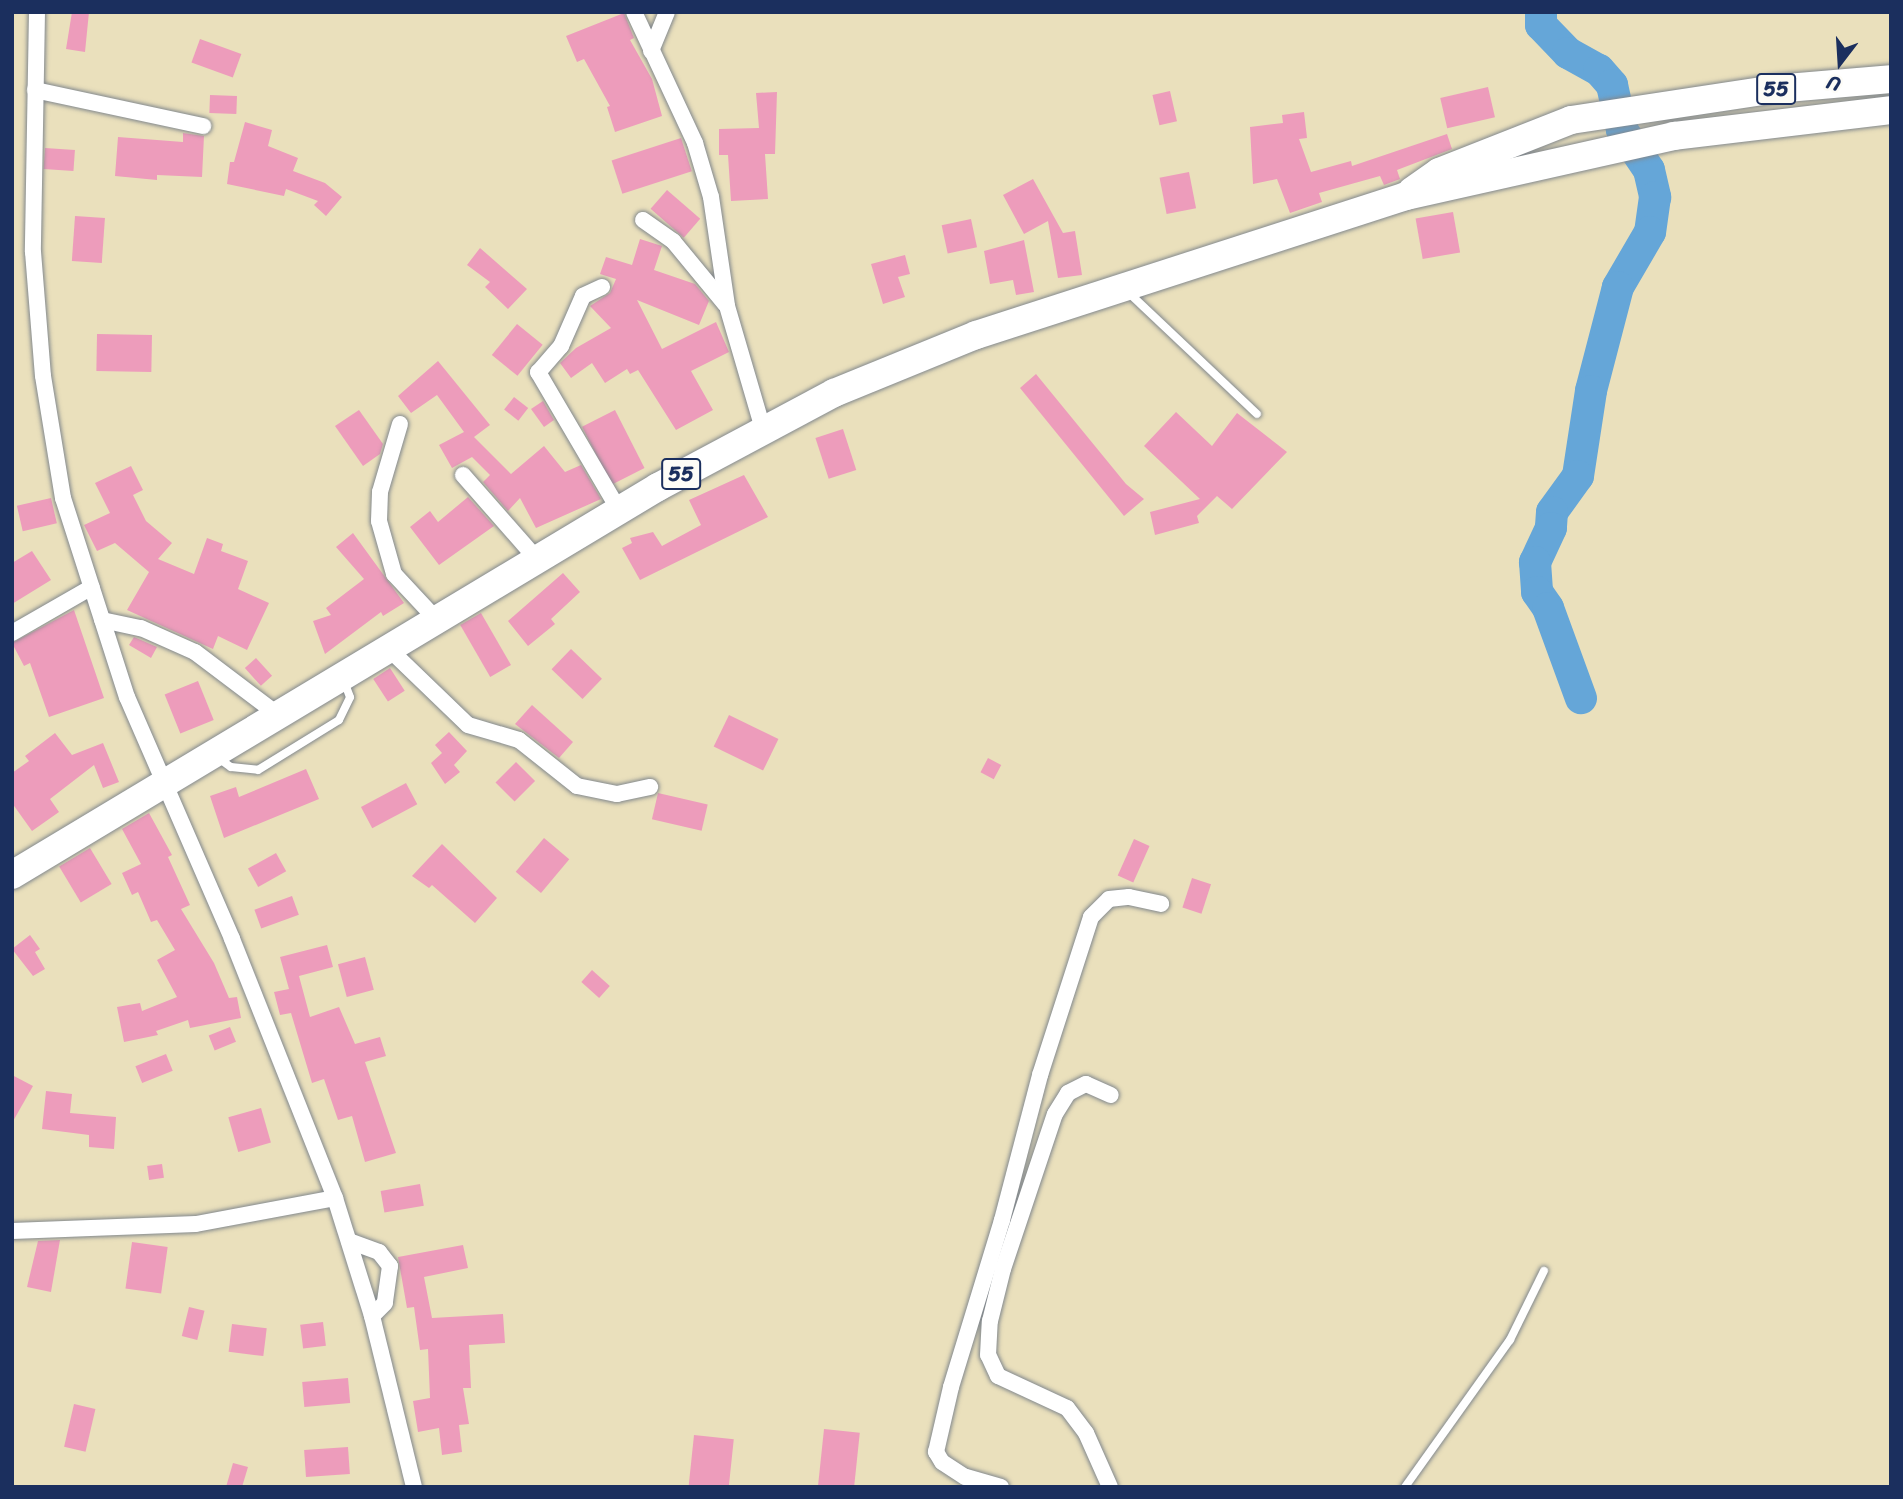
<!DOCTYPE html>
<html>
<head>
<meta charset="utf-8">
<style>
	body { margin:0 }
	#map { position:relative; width:1903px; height:1499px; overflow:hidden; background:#eae0bc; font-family:Sriracha,sans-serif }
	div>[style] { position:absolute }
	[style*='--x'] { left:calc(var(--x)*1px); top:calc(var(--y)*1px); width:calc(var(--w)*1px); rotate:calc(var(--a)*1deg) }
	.river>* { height:32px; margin:-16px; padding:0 16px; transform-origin:16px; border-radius:16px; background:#65a6d8 }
	.building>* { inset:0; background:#ed9cbb; transform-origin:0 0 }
	.roads { filter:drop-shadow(0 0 2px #82888d) drop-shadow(0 0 2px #82888d) }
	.lane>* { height:8px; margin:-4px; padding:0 4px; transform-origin:4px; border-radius:4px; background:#fff }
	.street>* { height:16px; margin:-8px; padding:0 8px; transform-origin:8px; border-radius:8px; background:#fff }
	.highway>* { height:28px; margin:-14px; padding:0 14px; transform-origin:14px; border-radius:14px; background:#fff }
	span { translate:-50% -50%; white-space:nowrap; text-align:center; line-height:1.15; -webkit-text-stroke:5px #fdfcf7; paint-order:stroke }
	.shield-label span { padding:2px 5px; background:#fdfcf7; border:2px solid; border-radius:5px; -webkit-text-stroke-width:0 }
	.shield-label { font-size:21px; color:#1b2f5e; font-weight:700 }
	.frame { position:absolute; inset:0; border:14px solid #1b2f5e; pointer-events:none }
	.north { position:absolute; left:1805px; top:28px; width:70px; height:70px; -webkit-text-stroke:5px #fdfcf7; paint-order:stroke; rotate:197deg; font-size:19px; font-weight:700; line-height:28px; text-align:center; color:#1b2f5e }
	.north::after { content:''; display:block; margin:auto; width:24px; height:32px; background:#1b2f5e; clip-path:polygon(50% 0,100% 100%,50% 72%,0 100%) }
</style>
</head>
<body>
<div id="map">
	<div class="river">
		<div style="--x:1541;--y:12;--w:13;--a:90"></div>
		<div style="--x:1541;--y:25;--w:39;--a:46"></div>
		<div style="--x:1568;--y:53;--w:35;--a:29"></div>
		<div style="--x:1599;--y:70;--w:20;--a:49"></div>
		<div style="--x:1612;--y:85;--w:46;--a:77.5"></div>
		<div style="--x:1622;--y:130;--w:48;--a:56"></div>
		<div style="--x:1649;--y:170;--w:28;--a:77"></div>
		<div style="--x:1655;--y:197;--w:35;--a:98"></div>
		<div style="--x:1650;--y:232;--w:64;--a:120.2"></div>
		<div style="--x:1618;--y:287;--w:107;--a:104.6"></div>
		<div style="--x:1591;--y:391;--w:86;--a:98.7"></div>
		<div style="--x:1578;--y:476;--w:44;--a:125.8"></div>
		<div style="--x:1552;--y:512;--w:16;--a:94"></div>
		<div style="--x:1551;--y:528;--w:38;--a:115"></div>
		<div style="--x:1535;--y:562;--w:30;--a:86"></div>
		<div style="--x:1537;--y:592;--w:19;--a:55"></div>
		<div style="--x:1548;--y:608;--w:96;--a:69.9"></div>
	</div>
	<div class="building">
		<div style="clip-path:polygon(72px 12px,89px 12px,85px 52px,66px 49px)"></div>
		<div style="clip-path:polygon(624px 13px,634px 38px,630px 40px,652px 79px,662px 116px,615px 132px,607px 107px,610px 106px,584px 59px,577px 62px,566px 36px)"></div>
		<div style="left:200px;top:39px;width:44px;height:25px;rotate:20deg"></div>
		<div style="left:1488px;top:87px;width:31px;height:49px;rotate:77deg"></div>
		<div style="left:1170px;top:91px;width:31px;height:18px;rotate:77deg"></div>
		<div style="clip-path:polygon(777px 92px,775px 154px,765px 154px,768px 199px,731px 201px,728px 155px,719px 155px,719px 129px,759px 128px,756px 93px)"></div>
		<div style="left:210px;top:95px;width:27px;height:18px;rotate:2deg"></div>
		<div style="clip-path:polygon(1304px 112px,1307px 138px,1299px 139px,1311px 172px,1351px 161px,1352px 166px,1447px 134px,1452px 149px,1397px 170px,1400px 179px,1384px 185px,1380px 176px,1319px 193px,1322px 202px,1290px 213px,1277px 179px,1253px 184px,1250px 127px,1283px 123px,1282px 115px)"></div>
		<div style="clip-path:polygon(245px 122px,272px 130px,268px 146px,298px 158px,293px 171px,325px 183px,342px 197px,326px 216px,314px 205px,318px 201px,286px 189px,284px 196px,227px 184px,230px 162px,234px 162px)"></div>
		<div style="clip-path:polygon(183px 133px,204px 136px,202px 177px,157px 175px,157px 180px,115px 176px,118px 137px,183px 142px)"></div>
		<div style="left:681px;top:138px;width:35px;height:73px;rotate:72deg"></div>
		<div style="left:45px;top:148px;width:30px;height:21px;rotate:4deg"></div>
		<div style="left:1189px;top:172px;width:37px;height:30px;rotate:79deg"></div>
		<div style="clip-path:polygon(1033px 179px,1063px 233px,1075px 231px,1082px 275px,1058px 278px,1048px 221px,1024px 234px,1003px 195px)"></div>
		<div style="left:667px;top:190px;width:44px;height:25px;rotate:41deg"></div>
		<div style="left:1453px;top:212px;width:41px;height:38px;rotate:80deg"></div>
		<div style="left:75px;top:216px;width:30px;height:45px;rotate:4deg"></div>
		<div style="left:971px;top:219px;width:29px;height:30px;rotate:78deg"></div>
		<div style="clip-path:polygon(640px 239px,662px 246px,654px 270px,695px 284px,709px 301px,699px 325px,637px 300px,662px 349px,716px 322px,729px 352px,691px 371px,713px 410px,676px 430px,638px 370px,630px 374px,627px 369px,605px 383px,592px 363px,571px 378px,560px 363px,576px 348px,611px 328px,590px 306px,610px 293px,616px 279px,600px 274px,606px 257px,632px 265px)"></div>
		<div style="clip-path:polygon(1024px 240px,1034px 292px,1016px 295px,1013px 280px,990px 284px,984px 251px)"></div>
		<div style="clip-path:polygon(480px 248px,527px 289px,508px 309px,485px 287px,490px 282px,467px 265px)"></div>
		<div style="clip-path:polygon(905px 255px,910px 274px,898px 277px,905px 297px,883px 304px,871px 264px)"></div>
		<div style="left:517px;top:324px;width:33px;height:40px;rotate:39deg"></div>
		<div style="left:97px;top:334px;width:55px;height:37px;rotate:1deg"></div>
		<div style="clip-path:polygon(438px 361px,490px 425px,474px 437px,511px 474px,544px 446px,565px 472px,581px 465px,601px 499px,536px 528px,520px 498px,508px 511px,483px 482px,490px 475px,472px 457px,452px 468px,439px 445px,464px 432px,437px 395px,411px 413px,398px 396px)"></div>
		<div style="clip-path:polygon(1036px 374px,1126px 484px,1144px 499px,1124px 516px,1020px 388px)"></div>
		<div style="left:514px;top:397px;width:18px;height:16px;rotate:38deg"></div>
		<div style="clip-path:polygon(543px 401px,554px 420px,544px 427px,531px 409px)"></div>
		<div style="clip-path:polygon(359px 410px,383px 444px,380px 454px,363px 466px,335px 426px)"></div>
		<div style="left:615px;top:410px;width:65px;height:37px;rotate:63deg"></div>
		<div style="clip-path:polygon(1176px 412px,1212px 446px,1237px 413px,1287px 452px,1232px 509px,1217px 496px,1197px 516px,1199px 523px,1155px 535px,1150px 512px,1200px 499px,1144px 446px)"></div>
		<div style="left:843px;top:429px;width:43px;height:29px;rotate:72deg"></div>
		<div style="clip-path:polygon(131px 466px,143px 490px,133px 495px,146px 521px,172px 543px,158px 559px,194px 574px,207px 538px,223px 544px,221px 551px,248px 561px,238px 589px,269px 603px,247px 650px,218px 636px,213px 649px,127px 610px,149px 572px,115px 543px,97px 551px,84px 525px,110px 513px,95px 483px)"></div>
		<div style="clip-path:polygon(744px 475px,768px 517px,640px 580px,622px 548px,632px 543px,630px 538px,653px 532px,662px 546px,701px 525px,689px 500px)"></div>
		<div style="clip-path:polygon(468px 497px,494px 526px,439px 565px,410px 527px,430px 511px,438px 522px)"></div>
		<div style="left:51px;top:498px;width:26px;height:35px;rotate:77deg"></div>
		<div style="clip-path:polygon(353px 533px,404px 603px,383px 616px,381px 612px,325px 654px,313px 621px,331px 615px,326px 608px,364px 579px,336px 547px)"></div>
		<div style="clip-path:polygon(32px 551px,51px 580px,12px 604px,12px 563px)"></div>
		<div style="clip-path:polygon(563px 573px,580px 592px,551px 619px,555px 624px,528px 646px,508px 621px)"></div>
		<div style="clip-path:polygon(74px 610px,104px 698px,49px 717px,30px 663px,24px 666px,12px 643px)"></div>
		<div style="left:481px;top:613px;width:60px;height:24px;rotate:60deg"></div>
		<div style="clip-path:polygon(134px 637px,157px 647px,151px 658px,129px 645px)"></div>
		<div style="left:571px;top:649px;width:43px;height:28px;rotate:44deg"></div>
		<div style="left:256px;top:658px;width:24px;height:15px;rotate:48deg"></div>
		<div style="left:390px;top:668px;width:27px;height:20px;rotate:57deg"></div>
		<div style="left:198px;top:681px;width:42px;height:36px;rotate:68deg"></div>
		<div style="clip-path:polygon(532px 705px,573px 742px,559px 758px,515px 724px)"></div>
		<div style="left:729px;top:715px;width:55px;height:35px;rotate:26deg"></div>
		<div style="clip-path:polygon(449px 732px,467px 751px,454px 765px,460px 772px,445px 784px,431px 763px,442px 753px,435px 745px)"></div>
		<div style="clip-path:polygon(55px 733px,72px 755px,103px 743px,119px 782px,103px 788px,94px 765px,50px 799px,59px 812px,32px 831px,12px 803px,12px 773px,29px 761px,25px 756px)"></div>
		<div style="left:988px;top:758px;width:15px;height:16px;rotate:28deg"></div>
		<div style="left:516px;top:762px;width:27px;height:29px;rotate:45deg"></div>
		<div style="clip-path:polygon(306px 769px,319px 799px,224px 838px,210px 796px,236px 787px,239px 797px)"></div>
		<div style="left:406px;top:783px;width:24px;height:51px;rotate:62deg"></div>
		<div style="left:658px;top:793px;width:51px;height:27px;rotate:13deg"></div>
		<div style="clip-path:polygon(149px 813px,172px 855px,168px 857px,190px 905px,181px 909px,214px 963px,229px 998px,237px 997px,241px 1018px,190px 1028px,188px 1020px,156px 1031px,158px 1035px,124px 1042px,117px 1007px,140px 1003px,142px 1011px,177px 997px,157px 960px,175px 950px,157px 920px,151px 922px,138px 892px,132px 895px,122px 873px,141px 864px,122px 829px)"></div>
		<div style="left:544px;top:838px;width:33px;height:44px;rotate:40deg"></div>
		<div style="left:1134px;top:839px;width:17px;height:40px;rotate:24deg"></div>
		<div style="clip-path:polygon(442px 844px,497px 898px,475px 923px,432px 885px,429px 888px,412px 876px)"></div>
		<div style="left:90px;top:848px;width:42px;height:36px;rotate:59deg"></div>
		<div style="left:276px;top:853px;width:21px;height:32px;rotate:61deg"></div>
		<div style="left:1192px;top:878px;width:20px;height:31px;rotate:18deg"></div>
		<div style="left:292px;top:896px;width:20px;height:40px;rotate:70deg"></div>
		<div style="clip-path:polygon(30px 935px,40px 949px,35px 952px,45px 969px,33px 976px,12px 949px)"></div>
		<div style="clip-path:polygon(327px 945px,333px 967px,299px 976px,310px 1017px,339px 1007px,355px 1044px,380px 1037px,386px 1056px,365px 1062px,396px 1153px,365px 1162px,352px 1116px,338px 1120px,324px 1079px,312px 1083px,291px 1013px,280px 1015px,274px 992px,289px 989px,280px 957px)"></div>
		<div style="left:365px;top:957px;width:34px;height:28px;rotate:75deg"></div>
		<div style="left:592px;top:970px;width:24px;height:16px;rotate:42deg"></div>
		<div style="left:230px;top:1027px;width:16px;height:23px;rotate:68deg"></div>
		<div style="left:166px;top:1054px;width:18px;height:33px;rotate:68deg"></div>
		<div style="clip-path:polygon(12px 1075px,33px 1086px,12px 1123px)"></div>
		<div style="clip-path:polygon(46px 1091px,72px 1094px,70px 1113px,116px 1117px,114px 1149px,89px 1147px,89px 1135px,42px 1129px)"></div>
		<div style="left:261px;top:1108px;width:36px;height:34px;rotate:74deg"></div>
		<div style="left:162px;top:1164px;width:14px;height:15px;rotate:82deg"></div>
		<div style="left:420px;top:1184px;width:22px;height:40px;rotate:80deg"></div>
		<div style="clip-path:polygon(60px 1240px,51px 1292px,27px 1287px,38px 1241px)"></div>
		<div style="left:132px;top:1242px;width:36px;height:47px;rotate:8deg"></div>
		<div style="clip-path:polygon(463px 1245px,468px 1268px,424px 1277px,432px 1318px,503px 1314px,505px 1343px,469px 1345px,471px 1388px,463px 1388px,469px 1424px,459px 1425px,462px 1452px,442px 1455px,439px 1428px,418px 1432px,413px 1401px,430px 1398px,428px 1349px,420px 1350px,414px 1307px,407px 1308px,398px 1257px)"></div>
		<div style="left:189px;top:1307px;width:16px;height:30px;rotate:14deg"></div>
		<div style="left:323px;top:1322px;width:24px;height:23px;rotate:83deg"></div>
		<div style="left:232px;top:1324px;width:35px;height:28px;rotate:7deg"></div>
		<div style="left:348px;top:1378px;width:25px;height:46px;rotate:85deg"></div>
		<div style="left:74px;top:1404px;width:22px;height:44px;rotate:13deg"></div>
		<div style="left:824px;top:1429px;width:36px;height:58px;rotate:6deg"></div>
		<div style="left:694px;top:1435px;width:40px;height:52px;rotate:6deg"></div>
		<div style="left:348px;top:1447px;width:27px;height:44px;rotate:86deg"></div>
		<div style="clip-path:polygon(233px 1463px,248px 1467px,242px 1487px,226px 1487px)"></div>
	</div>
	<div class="roads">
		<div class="lane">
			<div style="--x:1129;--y:293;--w:176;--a:43.4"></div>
			<div style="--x:217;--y:757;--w:17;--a:36"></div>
			<div style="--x:231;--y:767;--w:27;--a:6"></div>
			<div style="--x:258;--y:770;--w:95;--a:-31.7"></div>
			<div style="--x:339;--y:720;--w:25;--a:-64"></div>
			<div style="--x:350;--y:697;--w:17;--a:-111"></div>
			<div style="--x:1405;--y:1487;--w:181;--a:-54.5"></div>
			<div style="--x:1510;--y:1340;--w:77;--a:-63.8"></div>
		</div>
		<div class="street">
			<div style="--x:37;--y:12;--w:240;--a:91"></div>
			<div style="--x:33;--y:252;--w:124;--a:85.4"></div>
			<div style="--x:43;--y:376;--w:124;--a:80.7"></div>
			<div style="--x:63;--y:498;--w:209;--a:72.2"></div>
			<div style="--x:127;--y:697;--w:264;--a:66.5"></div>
			<div style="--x:232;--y:939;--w:279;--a:68.3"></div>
			<div style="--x:335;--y:1198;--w:124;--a:72.6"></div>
			<div style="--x:372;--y:1316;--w:176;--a:76.2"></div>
			<div style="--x:634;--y:12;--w:145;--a:65"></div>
			<div style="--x:695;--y:143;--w:56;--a:73.5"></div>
			<div style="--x:711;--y:197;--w:110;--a:81.6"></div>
			<div style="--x:727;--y:306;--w:128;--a:73.7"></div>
			<div style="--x:651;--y:51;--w:42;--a:-67.7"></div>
			<div style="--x:35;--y:90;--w:172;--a:12.1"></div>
			<div style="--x:643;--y:220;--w:37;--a:35"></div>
			<div style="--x:673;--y:241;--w:82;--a:50.5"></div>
			<div style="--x:602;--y:287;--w:21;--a:155"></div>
			<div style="--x:583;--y:296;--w:55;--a:113.7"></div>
			<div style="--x:561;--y:346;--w:35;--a:131"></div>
			<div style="--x:538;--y:372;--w:160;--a:59.6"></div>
			<div style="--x:400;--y:424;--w:71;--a:106.4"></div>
			<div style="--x:380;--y:492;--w:29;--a:92"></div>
			<div style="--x:379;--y:521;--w:55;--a:74.2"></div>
			<div style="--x:394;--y:574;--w:60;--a:47"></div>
			<div style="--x:463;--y:475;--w:111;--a:48.7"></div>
			<div style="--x:102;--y:620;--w:40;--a:12"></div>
			<div style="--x:141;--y:628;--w:59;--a:24"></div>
			<div style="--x:195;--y:652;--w:103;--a:37.1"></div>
			<div style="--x:12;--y:633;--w:92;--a:-29.9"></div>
			<div style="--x:387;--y:647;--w:112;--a:43.9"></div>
			<div style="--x:468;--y:725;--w:53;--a:16.4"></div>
			<div style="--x:519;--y:740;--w:74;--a:38.4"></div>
			<div style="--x:577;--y:786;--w:41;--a:11.3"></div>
			<div style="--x:617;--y:794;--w:34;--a:-12"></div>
			<div style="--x:12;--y:1231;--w:184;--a:-2.2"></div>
			<div style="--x:196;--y:1224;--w:141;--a:-10.6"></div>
			<div style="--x:349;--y:1241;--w:32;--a:20"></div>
			<div style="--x:379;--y:1252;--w:18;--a:52"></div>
			<div style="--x:390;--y:1266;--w:37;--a:98"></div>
			<div style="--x:385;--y:1303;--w:18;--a:135"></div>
			<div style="--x:1001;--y:1487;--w:37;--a:-164"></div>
			<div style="--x:965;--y:1477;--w:27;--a:-147"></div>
			<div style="--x:942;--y:1462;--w:12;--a:-121"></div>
			<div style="--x:936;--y:1452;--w:67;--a:-77"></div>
			<div style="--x:951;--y:1387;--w:175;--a:-73"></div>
			<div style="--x:1002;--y:1220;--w:150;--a:-75.3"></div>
			<div style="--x:1040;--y:1075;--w:166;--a:-72.1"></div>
			<div style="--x:1091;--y:917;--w:25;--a:-45"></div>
			<div style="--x:1109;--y:899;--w:20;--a:-6"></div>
			<div style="--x:1129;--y:897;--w:33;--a:12"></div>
			<div style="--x:1110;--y:1487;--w:59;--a:-114"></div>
			<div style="--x:1086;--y:1433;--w:31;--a:-127"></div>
			<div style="--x:1067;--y:1408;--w:76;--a:-155.1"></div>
			<div style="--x:998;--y:1376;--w:23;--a:-115"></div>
			<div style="--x:988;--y:1355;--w:34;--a:-87"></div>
			<div style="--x:990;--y:1321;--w:54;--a:-76"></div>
			<div style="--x:1003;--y:1269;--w:163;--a:-71.5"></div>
			<div style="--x:1055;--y:1114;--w:25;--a:-58"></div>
			<div style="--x:1068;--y:1093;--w:20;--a:-27"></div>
			<div style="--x:1086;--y:1084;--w:27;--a:24"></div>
		</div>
		<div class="highway">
			<div style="--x:1412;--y:191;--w:33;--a:-35"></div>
			<div style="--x:1439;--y:172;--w:142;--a:-21.5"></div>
			<div style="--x:1571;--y:120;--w:206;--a:-8.6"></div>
			<div style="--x:1775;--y:89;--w:116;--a:-4.9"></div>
			<div style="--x:12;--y:875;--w:754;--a:-30.99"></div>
			<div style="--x:658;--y:487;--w:200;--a:-28.1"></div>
			<div style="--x:834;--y:393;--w:153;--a:-22.2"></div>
			<div style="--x:976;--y:335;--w:452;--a:-17.9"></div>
			<div style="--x:1406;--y:196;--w:275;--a:-12.6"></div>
			<div style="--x:1674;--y:136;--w:219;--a:-6.8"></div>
		</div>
	</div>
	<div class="shield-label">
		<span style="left:1776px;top:89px">55</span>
		<span style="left:681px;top:474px">55</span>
	</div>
	<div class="frame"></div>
	<div class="north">U</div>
</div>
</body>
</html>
